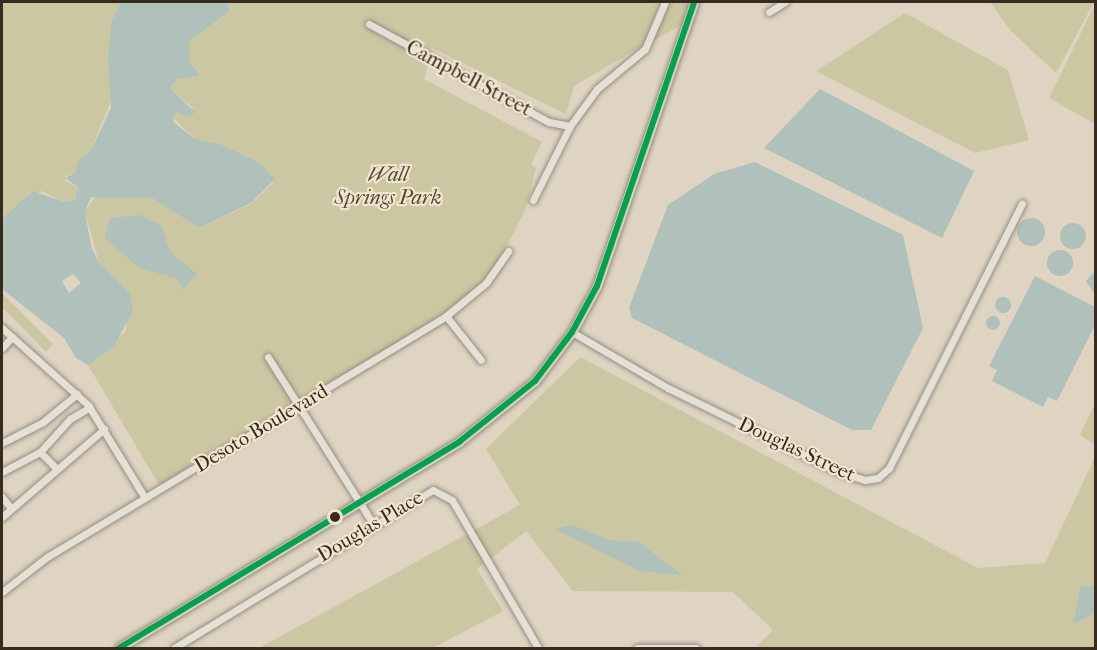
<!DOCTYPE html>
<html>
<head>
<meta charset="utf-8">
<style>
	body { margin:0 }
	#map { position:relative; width:1097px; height:650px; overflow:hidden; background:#ded4c1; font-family:"IM FELL French Canon",serif }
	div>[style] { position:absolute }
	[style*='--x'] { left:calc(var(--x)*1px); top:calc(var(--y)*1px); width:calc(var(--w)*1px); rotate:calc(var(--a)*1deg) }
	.green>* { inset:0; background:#cbc7a3 }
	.water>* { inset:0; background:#b0c0bb }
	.round { border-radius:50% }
	.roads { filter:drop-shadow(0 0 2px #968e82) drop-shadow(0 0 2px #968e82) }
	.minor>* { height:7px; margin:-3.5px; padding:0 3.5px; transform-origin:3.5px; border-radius:3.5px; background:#e5e0d6 }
	.major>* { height:9px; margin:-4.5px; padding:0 4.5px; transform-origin:4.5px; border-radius:4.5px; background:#d9d0c1 }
	.bus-1>* { height:6px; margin:-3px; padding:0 3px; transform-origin:3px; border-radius:3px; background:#03a04e }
	.dots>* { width:16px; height:16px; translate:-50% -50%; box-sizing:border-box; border:3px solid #f2e6ce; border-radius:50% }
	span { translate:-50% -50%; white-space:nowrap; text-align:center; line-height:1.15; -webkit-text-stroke:4.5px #f2e6ce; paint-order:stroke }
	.street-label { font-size:20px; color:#392a1f }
	.park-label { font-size:20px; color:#534734; font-style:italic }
	.frame { position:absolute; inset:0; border:3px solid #392a1f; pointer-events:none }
</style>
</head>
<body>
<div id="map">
	<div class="green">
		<div style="clip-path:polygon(2px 2px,121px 2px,108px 62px,113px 96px,90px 152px,75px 173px,66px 176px,65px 181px,78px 187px,75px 200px,65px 202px,41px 191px,2px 219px)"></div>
		<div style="clip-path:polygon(227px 2px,661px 2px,644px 45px,574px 86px,566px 114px,432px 48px,424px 79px,542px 142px,531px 165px,536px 168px,526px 208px,506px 248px,483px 281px,444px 314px,301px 400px,294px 388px,289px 391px,295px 404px,159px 485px,88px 365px,126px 331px,130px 293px,99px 263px,85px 211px,97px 194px,152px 198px,199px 228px,251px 204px,273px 183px,242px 154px,195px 139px,172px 117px,175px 112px,188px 117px,193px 108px,170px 88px,177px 79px,200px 76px,189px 60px,189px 41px,230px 11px)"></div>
		<div style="clip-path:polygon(668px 2px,691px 2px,683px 24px,653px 41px)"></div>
		<div style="clip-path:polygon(990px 2px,1094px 2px,1056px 73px,1011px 31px)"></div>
		<div style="clip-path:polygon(1095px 4px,1095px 124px,1049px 98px)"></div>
		<div style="clip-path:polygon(905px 13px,1008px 70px,1029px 140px,975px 153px,816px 71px)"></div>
		<div style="clip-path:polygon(2px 293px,53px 344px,46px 352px,2px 307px)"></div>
		<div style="clip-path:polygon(580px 357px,978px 568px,1045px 563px,1095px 457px,1095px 648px,755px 648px,773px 630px,733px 592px,573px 591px,526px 531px,477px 569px,503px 611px,433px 648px,259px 648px,520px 505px,486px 449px)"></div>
		<div style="clip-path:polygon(1095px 403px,1095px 445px,1080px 435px)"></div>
	</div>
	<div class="water">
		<div style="clip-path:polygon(evenodd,121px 2px,227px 2px,230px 11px,189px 41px,189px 60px,200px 76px,177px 79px,170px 88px,195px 112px,188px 117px,175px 112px,173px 122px,195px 139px,222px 145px,260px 163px,275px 179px,251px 203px,199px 228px,152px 198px,91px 197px,85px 211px,91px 246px,99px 263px,130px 293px,133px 312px,113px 347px,88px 365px,76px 358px,64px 338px,2px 289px,2px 219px,33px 191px,65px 202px,75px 200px,78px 187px,65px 178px,75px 173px,78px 161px,90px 152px,111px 108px,108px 57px,112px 21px,121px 2px,73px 274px,81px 283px,69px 293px,62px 281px,73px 274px)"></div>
		<div style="clip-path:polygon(820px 89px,974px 171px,942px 238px,764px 148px)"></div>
		<div style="clip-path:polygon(755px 162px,903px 235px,923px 328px,871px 430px,852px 430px,632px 318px,629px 308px,668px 205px,714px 174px)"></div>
		<div style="clip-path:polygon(139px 215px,161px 225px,170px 252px,197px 274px,183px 290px,176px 278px,140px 268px,105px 239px,110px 218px)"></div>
		<div class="round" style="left:1017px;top:218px;width:28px;height:28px"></div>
		<div class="round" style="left:1060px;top:223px;width:26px;height:26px"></div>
		<div class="round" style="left:1047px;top:250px;width:26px;height:26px"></div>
		<div style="clip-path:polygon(1095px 271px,1096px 271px,1095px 295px,1086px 281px)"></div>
		<div style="clip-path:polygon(1035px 276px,1095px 307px,1095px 325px,1057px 401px,1048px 397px,1043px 407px,992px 381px,997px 370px,989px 366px)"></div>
		<div class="round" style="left:995px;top:297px;width:16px;height:16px"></div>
		<div class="round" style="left:986px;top:316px;width:14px;height:14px"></div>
		<div style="clip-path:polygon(572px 525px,610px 540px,639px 542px,682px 575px,640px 571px,555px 529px)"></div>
		<div style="clip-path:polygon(1095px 586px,1095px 613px,1073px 624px,1081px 587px)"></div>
	</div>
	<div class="roads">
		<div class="minor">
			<div style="--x:769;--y:12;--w:19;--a:-32"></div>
			<div style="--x:369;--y:24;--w:205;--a:28.6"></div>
			<div style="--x:549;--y:122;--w:21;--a:11"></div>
			<div style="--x:533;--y:200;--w:83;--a:-63.4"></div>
			<div style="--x:570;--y:126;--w:46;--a:-53.9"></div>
			<div style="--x:597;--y:89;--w:62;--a:-39.8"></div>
			<div style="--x:645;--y:49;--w:51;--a:-66.9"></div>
			<div style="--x:446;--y:316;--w:56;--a:51.5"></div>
			<div style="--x:2;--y:328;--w:115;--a:41.8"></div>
			<div style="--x:88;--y:405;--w:109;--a:58.5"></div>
			<div style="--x:572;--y:332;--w:111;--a:30.3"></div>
			<div style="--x:668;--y:388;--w:191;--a:26.2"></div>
			<div style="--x:839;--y:472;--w:27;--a:17"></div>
			<div style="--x:865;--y:480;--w:13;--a:-9"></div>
			<div style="--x:878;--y:478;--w:15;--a:-42"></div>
			<div style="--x:889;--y:468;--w:296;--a:-63.3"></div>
			<div style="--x:2;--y:348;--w:15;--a:-48"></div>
			<div style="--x:268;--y:357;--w:197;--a:57.8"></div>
			<div style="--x:2;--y:443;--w:46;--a:-27.1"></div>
			<div style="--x:43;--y:422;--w:44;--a:-39.5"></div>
			<div style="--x:40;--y:452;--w:24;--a:45"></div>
			<div style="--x:2;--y:472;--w:43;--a:-27.8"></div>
			<div style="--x:40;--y:452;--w:45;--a:-47.7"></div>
			<div style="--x:70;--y:419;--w:23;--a:-31"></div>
			<div style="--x:2;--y:497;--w:14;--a:51"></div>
			<div style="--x:2;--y:517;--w:135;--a:-40.8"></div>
			<div style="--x:2;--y:592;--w:57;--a:-37.9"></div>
			<div style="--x:47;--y:557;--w:466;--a:-31.1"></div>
			<div style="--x:446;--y:316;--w:52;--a:-39.5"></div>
			<div style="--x:486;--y:283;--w:39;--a:-55"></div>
			<div style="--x:174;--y:648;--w:303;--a:-31.4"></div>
			<div style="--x:433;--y:490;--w:21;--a:28"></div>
			<div style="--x:452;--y:500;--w:171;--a:59.8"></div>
			<div style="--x:637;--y:648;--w:59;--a:0"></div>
		</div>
		<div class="major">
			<div style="--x:119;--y:648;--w:398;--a:-31.2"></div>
			<div style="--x:459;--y:442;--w:97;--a:-38.8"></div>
			<div style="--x:535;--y:381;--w:61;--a:-52.9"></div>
			<div style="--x:572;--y:332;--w:52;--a:-61.5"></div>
			<div style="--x:597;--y:286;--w:300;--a:-71.1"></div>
		</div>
	</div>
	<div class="bus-1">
		<div style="--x:119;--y:648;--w:398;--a:-31.2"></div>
		<div style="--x:459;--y:442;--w:97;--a:-38.8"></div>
		<div style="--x:535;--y:381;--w:61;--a:-52.9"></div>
		<div style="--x:572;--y:332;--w:52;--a:-61.5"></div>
		<div style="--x:597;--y:286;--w:300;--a:-71.1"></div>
	</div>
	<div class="dots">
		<div style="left:335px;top:517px;background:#392a1f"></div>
	</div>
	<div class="street-label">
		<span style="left:469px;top:78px;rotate:28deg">Campbell Street</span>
		<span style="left:261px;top:428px;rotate:-31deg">Desoto Boulevard</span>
		<span style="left:797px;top:449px;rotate:25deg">Douglas Street</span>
		<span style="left:370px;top:526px;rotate:-31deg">Douglas Place</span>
	</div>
	<div class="park-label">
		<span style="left:388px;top:186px">Wall<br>Springs Park</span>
	</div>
	<div class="frame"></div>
</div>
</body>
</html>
